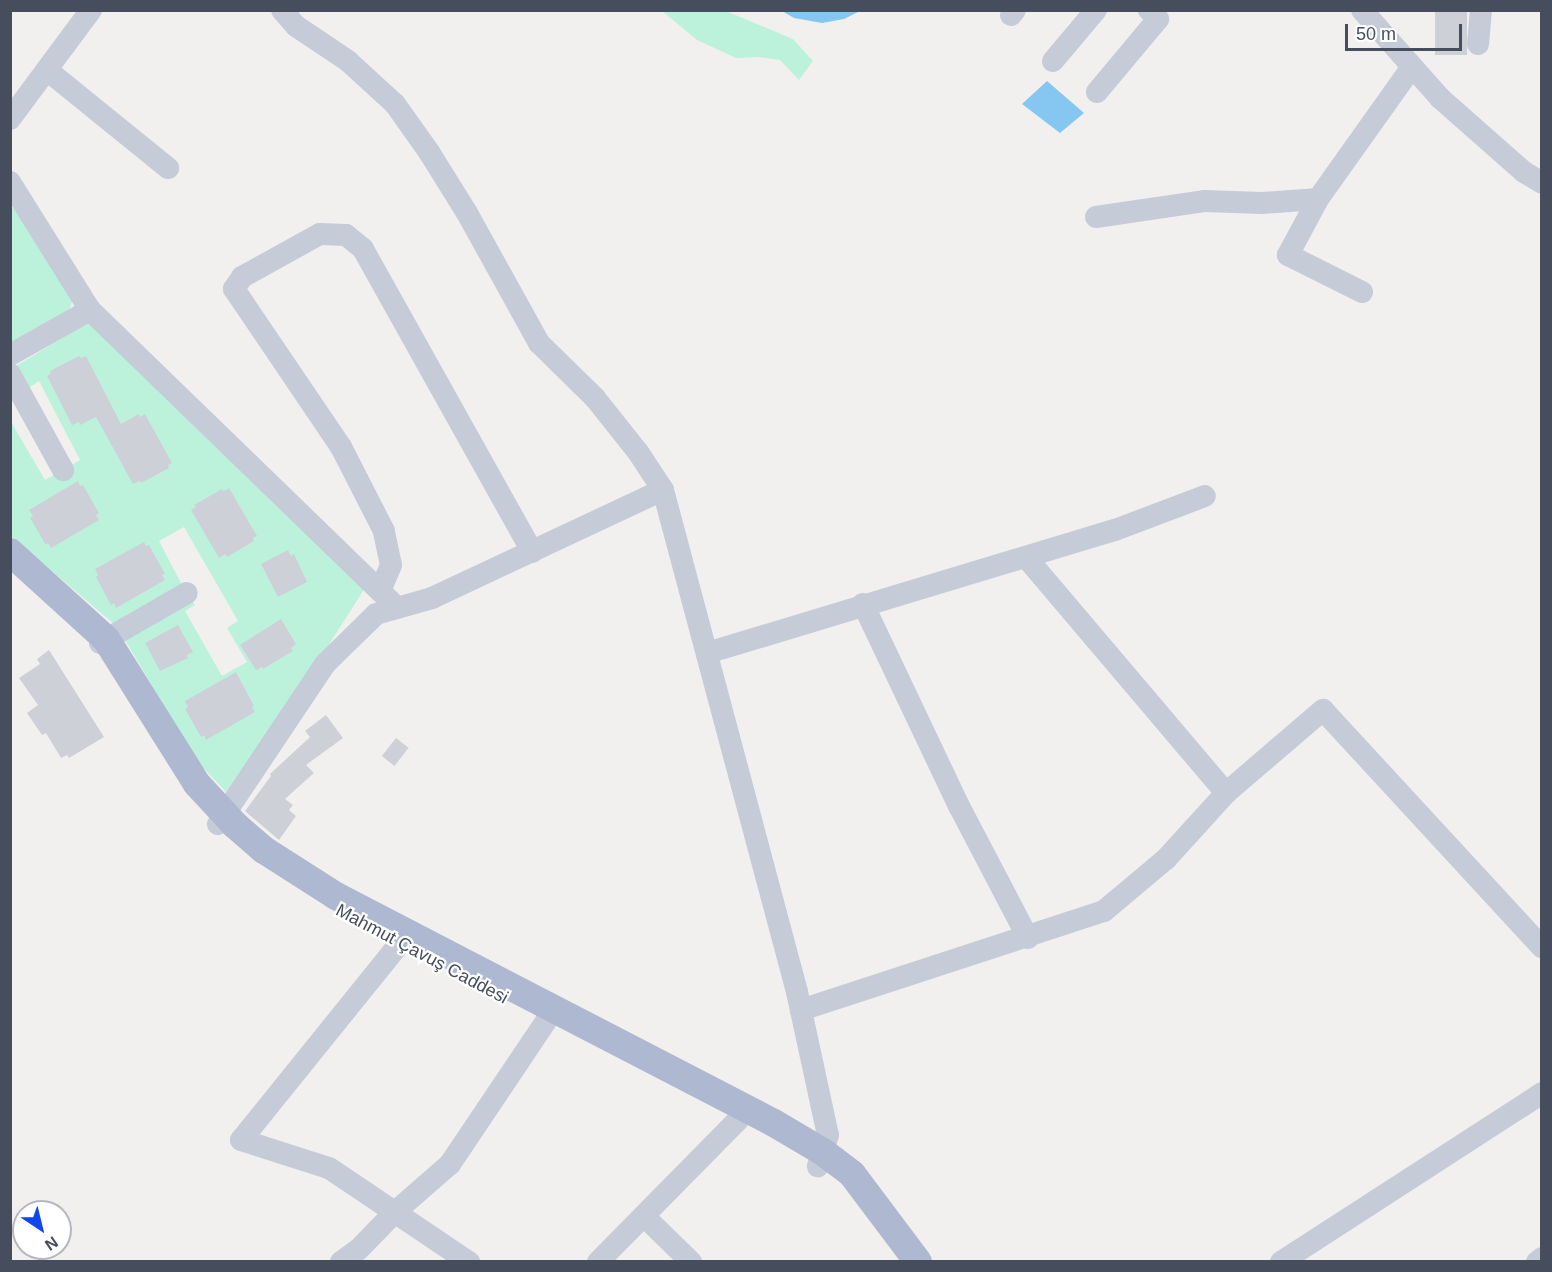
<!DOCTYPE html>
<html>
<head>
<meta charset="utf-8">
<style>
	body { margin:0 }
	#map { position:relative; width:1552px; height:1272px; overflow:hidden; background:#f2f0ef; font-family:Arial,sans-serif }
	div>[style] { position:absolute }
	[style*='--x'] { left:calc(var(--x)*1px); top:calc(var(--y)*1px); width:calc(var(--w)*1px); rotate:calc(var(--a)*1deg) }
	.green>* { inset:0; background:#bcf2db }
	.water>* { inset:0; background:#86c7f1 }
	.building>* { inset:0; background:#ced0d7; transform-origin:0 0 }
	.minor>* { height:22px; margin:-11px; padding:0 11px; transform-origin:11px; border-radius:11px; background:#c5ccd8 }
	.major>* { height:28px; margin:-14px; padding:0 14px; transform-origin:14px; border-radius:14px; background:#aeb8d0 }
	span { translate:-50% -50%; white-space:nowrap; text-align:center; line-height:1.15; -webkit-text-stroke:4.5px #fff; paint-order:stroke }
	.street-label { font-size:18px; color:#464e5e }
	.frame { position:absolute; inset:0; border:12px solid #464e5e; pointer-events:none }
	.north { position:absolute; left:12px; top:1200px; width:60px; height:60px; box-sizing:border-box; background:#fff; border:2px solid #b5b8bf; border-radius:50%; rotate:145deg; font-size:16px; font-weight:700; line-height:24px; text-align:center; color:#464e5e }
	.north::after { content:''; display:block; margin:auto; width:21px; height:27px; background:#0f46ed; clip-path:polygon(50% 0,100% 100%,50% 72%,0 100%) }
	.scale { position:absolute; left:1345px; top:24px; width:117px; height:27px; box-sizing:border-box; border:3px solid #464e5e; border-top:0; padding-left:8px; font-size:18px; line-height:21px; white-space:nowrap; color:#464e5e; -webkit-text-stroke:4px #fff; paint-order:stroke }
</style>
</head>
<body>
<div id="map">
	<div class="green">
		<div style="clip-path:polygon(662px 11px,726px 11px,793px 39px,813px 61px,799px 80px,780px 60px,758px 57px,736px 58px,697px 40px)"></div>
		<div style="clip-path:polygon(10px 205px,29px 226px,72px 302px,69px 312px,10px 346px)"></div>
		<div style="clip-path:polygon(92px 320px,367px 585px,328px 646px,226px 792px,195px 759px,124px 638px,192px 601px,195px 605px,185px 611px,222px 676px,247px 662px,227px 628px,238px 621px,184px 527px,159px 541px,182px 585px,114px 624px,11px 536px,10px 420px,45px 480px,80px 460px,39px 381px,27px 389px,16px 366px)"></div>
	</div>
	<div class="water">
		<div style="clip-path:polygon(782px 11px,860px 11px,844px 19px,822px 23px,794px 18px)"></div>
		<div style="clip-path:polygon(1047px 81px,1084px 113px,1060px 133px,1022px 104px)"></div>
	</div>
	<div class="building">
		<div style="left:1435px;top:10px;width:32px;height:45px"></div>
		<div style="clip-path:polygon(79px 356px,81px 358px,86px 356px,121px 424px,139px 414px,140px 417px,145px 414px,172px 463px,168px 465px,169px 468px,141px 483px,140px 481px,133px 484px,96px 417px,80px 425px,79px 422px,72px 425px,47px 376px,51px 373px,50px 371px)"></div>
		<div style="clip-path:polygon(78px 481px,80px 486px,83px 485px,99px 513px,96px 515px,99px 520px,51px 548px,48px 543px,46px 545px,30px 518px,33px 516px,29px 510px)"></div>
		<div style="clip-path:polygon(229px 488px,257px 536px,253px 538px,254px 541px,227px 557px,225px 554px,219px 558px,191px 510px,196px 507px,194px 505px,222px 489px,224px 491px)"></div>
		<div style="clip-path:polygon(144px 542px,146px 546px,149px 545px,165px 574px,162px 575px,165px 580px,116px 608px,114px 603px,111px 605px,96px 577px,98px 575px,95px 569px)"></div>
		<div style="clip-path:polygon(288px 550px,291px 556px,294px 554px,307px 582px,278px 597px,261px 564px)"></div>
		<div style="clip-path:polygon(281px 619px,296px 644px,291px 648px,293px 651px,263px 669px,262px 667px,256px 670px,240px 645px)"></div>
		<div style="clip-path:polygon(178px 625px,193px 652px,187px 655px,188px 658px,160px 671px,145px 643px)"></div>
		<div style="clip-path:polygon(49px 650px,104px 737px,69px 758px,67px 755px,61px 758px,46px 733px,42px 735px,27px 713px,38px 705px,19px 678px,40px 664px,37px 659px)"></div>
		<div style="clip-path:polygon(236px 672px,254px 706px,252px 707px,255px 712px,206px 740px,204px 735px,201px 737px,185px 709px,188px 707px,185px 701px)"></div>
		<div style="clip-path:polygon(326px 715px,343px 738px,306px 765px,314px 773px,285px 799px,293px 805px,289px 810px,296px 816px,279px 840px,245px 811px,271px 776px,270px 774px,310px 737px,305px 731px)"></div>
		<div style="left:396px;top:738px;width:16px;height:23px;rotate:38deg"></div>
	</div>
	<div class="minor">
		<div style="--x:282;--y:10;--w:21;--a:49"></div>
		<div style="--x:296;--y:26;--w:63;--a:33.9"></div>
		<div style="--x:348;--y:61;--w:64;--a:42.5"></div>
		<div style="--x:395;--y:104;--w:59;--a:54.7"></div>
		<div style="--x:429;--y:152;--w:72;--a:58.1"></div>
		<div style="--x:467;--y:213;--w:149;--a:61"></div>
		<div style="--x:539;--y:343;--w:78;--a:44.5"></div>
		<div style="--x:595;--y:398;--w:69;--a:51.5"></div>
		<div style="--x:638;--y:452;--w:45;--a:56.7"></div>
		<div style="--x:663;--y:490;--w:520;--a:75.05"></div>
		<div style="--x:797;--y:992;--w:146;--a:77.8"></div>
		<div style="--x:828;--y:1135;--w:33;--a:108"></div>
		<div style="--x:1362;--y:10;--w:118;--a:48.4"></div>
		<div style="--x:1440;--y:98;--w:112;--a:41.4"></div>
		<div style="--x:1524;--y:172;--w:21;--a:31"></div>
		<div style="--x:1011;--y:15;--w:6;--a:-51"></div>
		<div style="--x:1478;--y:44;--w:34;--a:-85"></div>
		<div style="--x:1053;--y:61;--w:67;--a:-49.9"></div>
		<div style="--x:47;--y:70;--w:156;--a:39"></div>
		<div style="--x:1097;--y:92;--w:95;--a:-50.1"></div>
		<div style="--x:1158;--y:19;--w:13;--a:-135"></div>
		<div style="--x:10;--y:119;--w:136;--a:-53.4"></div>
		<div style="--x:10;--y:182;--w:151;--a:58"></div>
		<div style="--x:90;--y:310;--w:428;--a:44.1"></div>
		<div style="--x:1096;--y:217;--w:109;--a:-8.4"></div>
		<div style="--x:1204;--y:201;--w:58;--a:2"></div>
		<div style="--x:1262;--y:203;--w:56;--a:-4.1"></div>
		<div style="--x:1362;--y:292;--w:83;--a:-153.4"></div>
		<div style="--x:1288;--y:255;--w:64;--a:-61.8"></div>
		<div style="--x:1318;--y:199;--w:161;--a:-54.6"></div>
		<div style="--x:10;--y:355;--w:92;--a:-29.4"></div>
		<div style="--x:10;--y:374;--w:110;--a:61.1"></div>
		<div style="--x:380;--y:591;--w:28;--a:-67"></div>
		<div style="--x:391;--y:565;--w:35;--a:-102"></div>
		<div style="--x:384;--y:531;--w:94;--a:-117.1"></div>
		<div style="--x:341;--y:447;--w:191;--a:-124.1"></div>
		<div style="--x:234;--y:289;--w:14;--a:-56"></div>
		<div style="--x:242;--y:277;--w:89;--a:-28.9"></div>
		<div style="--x:320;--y:234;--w:26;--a:2"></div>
		<div style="--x:346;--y:235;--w:22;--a:39"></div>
		<div style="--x:363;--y:249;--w:347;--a:60.8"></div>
		<div style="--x:863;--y:604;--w:224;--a:64.6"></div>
		<div style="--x:959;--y:806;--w:149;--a:62.4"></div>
		<div style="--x:100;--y:643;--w:100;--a:-29.9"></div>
		<div style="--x:707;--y:653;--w:426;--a:-16.8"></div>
		<div style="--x:1115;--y:530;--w:96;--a:-20.7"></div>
		<div style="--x:1226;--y:793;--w:128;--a:-40.6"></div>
		<div style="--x:1323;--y:710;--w:323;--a:47.3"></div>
		<div style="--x:218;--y:824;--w:192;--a:-56.2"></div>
		<div style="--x:325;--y:664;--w:71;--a:-44.4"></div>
		<div style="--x:376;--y:614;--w:58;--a:-15.9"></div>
		<div style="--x:432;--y:598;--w:255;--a:-25.1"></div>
		<div style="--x:400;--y:943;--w:253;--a:128.9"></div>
		<div style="--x:241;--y:1140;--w:92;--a:17.7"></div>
		<div style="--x:329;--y:1168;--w:169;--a:33.9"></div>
		<div style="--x:801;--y:1010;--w:319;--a:-18.1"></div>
		<div style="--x:1104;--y:911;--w:81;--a:-40"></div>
		<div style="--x:1166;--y:859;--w:89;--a:-47.7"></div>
		<div style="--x:1226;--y:793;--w:308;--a:-130.3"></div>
		<div style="--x:644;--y:1216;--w:66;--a:44.4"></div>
		<div style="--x:341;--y:1262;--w:22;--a:-36"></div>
		<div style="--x:359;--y:1249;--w:52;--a:-45.8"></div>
		<div style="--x:395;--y:1212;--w:73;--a:-41.1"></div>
		<div style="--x:450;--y:1164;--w:172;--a:-56.1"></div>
		<div style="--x:598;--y:1262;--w:199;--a:-45.4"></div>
		<div style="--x:1281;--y:1262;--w:311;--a:-32.9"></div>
		<div style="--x:1537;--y:1262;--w:6;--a:-39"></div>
	</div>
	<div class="major">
		<div style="--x:10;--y:552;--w:130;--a:42.2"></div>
		<div style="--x:106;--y:639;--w:171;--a:57.9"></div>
		<div style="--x:197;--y:784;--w:56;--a:47.2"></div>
		<div style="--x:235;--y:825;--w:38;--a:41"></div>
		<div style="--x:264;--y:850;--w:85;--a:32.6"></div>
		<div style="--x:336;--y:896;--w:493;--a:27.4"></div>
		<div style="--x:774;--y:1123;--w:57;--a:30.6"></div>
		<div style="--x:823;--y:1152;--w:36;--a:37"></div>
		<div style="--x:852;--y:1174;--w:110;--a:53.1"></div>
	</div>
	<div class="street-label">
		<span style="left:422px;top:954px;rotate:28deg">Mahmut Çavuş Caddesi</span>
	</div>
	<div class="frame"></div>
	<div class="north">N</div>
	<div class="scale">50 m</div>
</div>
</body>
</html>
